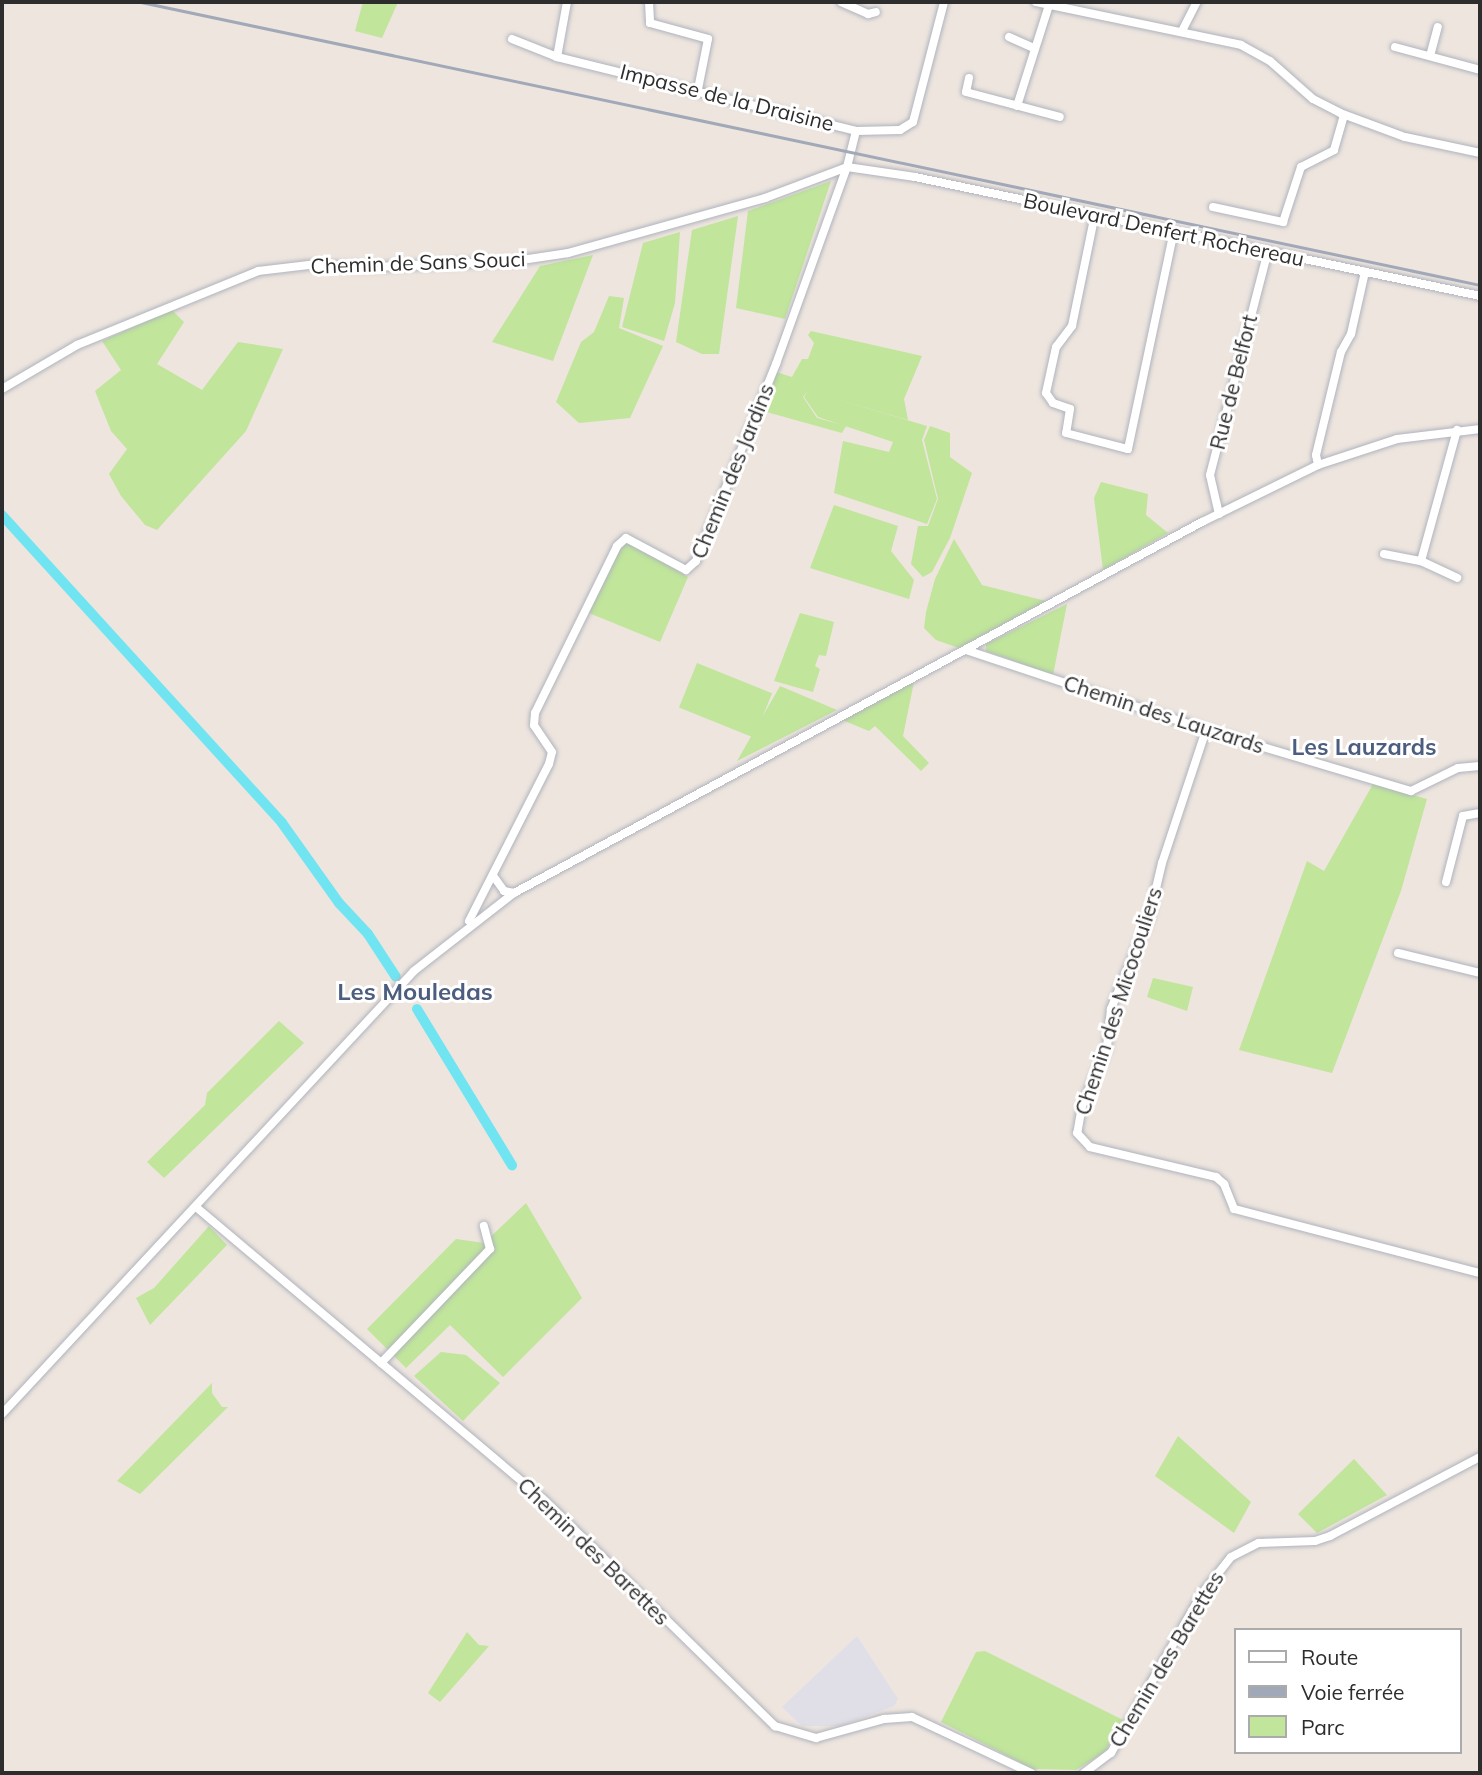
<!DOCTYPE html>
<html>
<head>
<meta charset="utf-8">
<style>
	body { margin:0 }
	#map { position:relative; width:1482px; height:1775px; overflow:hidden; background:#eee5df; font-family:Mulish,sans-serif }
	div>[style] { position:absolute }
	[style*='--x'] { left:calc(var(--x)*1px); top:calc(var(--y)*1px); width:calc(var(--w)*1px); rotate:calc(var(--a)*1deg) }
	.industrial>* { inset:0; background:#e0dfe7 }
	.green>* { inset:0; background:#c0e59b; transform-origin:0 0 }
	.canal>* { height:10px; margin:-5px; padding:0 5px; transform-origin:5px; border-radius:5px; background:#71e4f1 }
	.roads { filter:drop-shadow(0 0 2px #afb4bd) drop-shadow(0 0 2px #afb4bd) }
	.street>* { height:8px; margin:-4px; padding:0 4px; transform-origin:4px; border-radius:4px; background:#fff }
	.rail>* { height:2.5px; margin:-1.25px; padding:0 1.25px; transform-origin:1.25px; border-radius:1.25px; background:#a1a8b7 }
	span { translate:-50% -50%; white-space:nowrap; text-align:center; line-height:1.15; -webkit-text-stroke:6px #fff; paint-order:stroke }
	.street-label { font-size:21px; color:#2d2d2d }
	.neighbourhood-label { font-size:23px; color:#4c5d7f; font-weight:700 }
	.quarter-label { font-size:24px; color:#4c5d7f; font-weight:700 }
	.frame { position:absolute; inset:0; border:4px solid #2d2d2d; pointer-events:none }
	.legend { position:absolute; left:1234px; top:1628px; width:228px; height:126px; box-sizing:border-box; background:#fff; border:2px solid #ababab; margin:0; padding:9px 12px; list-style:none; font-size:21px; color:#2d2d2d }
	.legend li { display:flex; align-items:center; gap:14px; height:35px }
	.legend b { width:35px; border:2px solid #ababab }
</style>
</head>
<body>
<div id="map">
	<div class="industrial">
		<div style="clip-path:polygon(857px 1636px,898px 1699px,894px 1706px,840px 1726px,802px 1726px,782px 1707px)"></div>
	</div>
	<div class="green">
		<div style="clip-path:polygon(363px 2px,398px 2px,382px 38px,355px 31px)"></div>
		<div style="clip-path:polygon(831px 181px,785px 319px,736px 308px,748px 211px)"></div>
		<div style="clip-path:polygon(738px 216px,719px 354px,702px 354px,676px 342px,692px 230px)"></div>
		<div style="clip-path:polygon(680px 232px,675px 303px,664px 341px,622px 327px,643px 243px)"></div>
		<div style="clip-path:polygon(593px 255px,553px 361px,492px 342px,540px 266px)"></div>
		<div style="clip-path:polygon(609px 296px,624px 298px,619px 328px,663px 346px,630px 418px,579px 423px,556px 402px,581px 342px,594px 332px)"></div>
		<div style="clip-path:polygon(172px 310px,184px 322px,157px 364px,202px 390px,238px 342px,283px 349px,246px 431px,157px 530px,145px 525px,121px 496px,109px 474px,127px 449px,111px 431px,95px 391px,121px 370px,102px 341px)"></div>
		<div style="clip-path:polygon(811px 331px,922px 356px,904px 399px,908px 420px,816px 393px,927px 426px,922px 440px,937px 499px,927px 524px,834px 493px,843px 441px,889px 452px,893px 442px,818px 417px,804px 397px,808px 390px,803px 397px,817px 418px,846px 426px,842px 433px,763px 411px,776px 372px,792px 377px,802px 359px,808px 359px,814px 343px,808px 335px)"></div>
		<div style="clip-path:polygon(930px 426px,950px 433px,950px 457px,972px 473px,950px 538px,932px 572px,923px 577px,911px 564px,918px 526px,928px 526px,938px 499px,924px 440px)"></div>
		<div style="clip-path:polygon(1101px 482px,1148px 494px,1146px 515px,1168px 533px,1103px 570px,1094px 498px)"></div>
		<div style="clip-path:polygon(834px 505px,898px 526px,891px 551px,914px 580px,909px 599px,810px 568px)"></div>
		<div style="clip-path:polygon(954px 539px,982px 585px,1046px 601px,959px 648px,936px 640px,924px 628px,926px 612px,935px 579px)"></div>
		<div style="clip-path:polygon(631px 543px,688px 577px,660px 642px,589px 613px,621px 546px)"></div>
		<div style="clip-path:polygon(1067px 604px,1053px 675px,986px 651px,986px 644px)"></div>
		<div style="clip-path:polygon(800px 613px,834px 622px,826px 656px,819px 655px,815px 666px,820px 669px,813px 692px,774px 681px)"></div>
		<div style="left:697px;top:663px;width:81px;height:48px;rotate:22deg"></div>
		<div style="clip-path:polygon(914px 682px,903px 736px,929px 763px,921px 771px,875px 726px,869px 731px,842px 720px)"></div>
		<div style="clip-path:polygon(780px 686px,837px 710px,737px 761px)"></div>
		<div style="clip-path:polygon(1373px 784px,1427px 799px,1401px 891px,1332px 1073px,1239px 1050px,1307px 861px,1324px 871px)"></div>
		<div style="clip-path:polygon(1153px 978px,1193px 987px,1187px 1011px,1147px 997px)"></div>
		<div style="clip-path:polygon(279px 1021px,304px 1043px,164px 1178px,147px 1162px,205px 1105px,207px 1093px)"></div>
		<div style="clip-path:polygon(526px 1203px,582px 1298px,503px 1377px,450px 1325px,406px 1368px,367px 1329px,456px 1239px,484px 1243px)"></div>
		<div style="clip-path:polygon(209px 1226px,227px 1245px,150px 1325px,136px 1298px,154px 1288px)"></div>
		<div style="clip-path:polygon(441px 1352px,466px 1355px,500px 1383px,463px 1421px,414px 1376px)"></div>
		<div style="clip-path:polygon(212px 1383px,212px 1393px,222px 1407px,228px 1407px,140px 1494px,117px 1481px)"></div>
		<div style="clip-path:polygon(1178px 1436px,1251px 1502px,1234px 1533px,1155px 1476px)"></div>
		<div style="clip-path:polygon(1354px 1459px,1387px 1495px,1317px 1533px,1298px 1514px)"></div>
		<div style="clip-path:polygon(467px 1632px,479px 1645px,489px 1646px,440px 1702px,428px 1693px)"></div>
		<div style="clip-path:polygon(985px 1651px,1123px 1720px,1105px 1752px,1076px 1770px,1033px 1769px,941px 1722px,976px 1652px)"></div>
	</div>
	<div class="canal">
		<div style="--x:2;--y:515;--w:416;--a:47.7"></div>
		<div style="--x:282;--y:823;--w:98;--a:54.5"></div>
		<div style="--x:339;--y:903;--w:42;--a:46.9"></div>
		<div style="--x:368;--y:934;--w:51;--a:56.9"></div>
		<div style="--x:417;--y:1009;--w:183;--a:58.7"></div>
	</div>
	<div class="roads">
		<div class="street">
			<div style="--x:649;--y:2;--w:21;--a:87"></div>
			<div style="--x:650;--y:23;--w:60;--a:15.4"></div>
			<div style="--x:708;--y:39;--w:51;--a:101.3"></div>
			<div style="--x:841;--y:2;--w:30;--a:24"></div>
			<div style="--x:868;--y:14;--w:8;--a:-14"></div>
			<div style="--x:1036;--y:2;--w:209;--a:11.8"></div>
			<div style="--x:1241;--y:45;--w:33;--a:29"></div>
			<div style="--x:1270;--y:61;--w:57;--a:41.5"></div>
			<div style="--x:1313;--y:99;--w:30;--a:27"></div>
			<div style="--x:1340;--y:113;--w:69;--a:20.3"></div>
			<div style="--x:1405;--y:137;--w:77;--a:12"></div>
			<div style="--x:1183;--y:29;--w:30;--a:-63"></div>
			<div style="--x:1009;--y:37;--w:27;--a:24"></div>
			<div style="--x:512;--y:39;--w:48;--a:21.8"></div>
			<div style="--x:557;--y:57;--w:308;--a:13.9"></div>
			<div style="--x:1395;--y:47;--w:88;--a:15.1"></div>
			<div style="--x:1430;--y:56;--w:30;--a:-75"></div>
			<div style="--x:557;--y:57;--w:56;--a:-79.7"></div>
			<div style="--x:969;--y:78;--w:14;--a:102"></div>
			<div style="--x:966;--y:92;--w:97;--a:14.9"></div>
			<div style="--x:1017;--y:106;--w:106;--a:-72.4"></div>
			<div style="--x:856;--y:131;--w:44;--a:-1.3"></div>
			<div style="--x:900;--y:130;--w:15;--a:-32"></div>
			<div style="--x:913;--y:122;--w:124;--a:-75.5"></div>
			<div style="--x:1213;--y:207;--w:72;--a:12.1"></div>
			<div style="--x:1283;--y:222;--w:58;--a:-71.9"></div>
			<div style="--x:1301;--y:167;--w:37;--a:-27"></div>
			<div style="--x:1334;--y:150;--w:36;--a:-74"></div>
			<div style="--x:1095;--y:214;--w:114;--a:101.6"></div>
			<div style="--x:1072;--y:326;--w:26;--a:127"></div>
			<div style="--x:1056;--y:347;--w:47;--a:102.3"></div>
			<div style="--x:1046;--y:393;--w:12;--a:55"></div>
			<div style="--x:1053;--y:403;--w:18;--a:19"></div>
			<div style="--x:1070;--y:409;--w:24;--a:99"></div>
			<div style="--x:1066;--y:433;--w:64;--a:14.5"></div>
			<div style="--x:1128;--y:449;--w:223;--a:-78.1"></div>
			<div style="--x:2;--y:389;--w:87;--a:-30.4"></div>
			<div style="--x:77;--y:345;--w:196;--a:-22.2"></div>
			<div style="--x:258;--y:271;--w:51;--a:-6.7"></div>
			<div style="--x:309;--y:265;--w:65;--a:1.8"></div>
			<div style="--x:374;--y:267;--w:141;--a:-2.4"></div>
			<div style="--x:515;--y:261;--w:54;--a:-8.6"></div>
			<div style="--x:568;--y:253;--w:205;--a:-15.6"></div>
			<div style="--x:765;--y:198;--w:88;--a:-20.7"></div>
			<div style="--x:847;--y:167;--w:69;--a:8.4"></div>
			<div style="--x:915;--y:177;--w:577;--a:11.89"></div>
			<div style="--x:1318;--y:465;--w:10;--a:-101"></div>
			<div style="--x:1316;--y:455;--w:106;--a:-76.4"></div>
			<div style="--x:1341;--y:352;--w:21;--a:-61"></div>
			<div style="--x:1351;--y:334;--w:64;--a:-77.3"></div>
			<div style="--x:1219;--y:514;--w:40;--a:-103"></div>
			<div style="--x:1210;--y:475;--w:232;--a:-75.5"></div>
			<div style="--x:1384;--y:554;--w:38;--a:11"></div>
			<div style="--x:1421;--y:561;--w:136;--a:-74.6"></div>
			<div style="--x:1421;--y:561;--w:40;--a:25"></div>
			<div style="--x:966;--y:650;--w:253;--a:18.4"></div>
			<div style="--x:1206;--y:730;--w:214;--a:16.6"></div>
			<div style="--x:1411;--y:791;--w:52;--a:-26.1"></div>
			<div style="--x:1458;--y:768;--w:22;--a:-5"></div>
			<div style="--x:1206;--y:730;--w:140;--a:108.3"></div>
			<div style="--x:1162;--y:863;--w:57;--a:103.3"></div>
			<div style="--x:1149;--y:918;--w:99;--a:112.7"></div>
			<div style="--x:1111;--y:1009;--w:38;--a:96"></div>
			<div style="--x:1107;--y:1047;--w:64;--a:113"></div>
			<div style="--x:1082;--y:1106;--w:27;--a:100"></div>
			<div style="--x:1077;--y:1133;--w:19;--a:47"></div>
			<div style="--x:1090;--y:1147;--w:130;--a:13.4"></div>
			<div style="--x:1216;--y:1177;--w:11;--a:41"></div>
			<div style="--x:1224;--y:1184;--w:27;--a:68"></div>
			<div style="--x:1234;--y:1209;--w:254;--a:14.6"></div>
			<div style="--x:494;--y:877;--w:17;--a:54"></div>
			<div style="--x:504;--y:891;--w:10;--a:11"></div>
			<div style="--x:1446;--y:882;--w:68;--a:-75.6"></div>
			<div style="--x:1463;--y:816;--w:17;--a:-10"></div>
			<div style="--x:469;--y:921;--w:176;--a:-63"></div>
			<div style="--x:549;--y:764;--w:12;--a:-76"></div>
			<div style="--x:552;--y:752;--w:32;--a:-124"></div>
			<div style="--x:534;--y:725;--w:12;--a:-85"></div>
			<div style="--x:535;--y:713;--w:186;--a:-63.8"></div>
			<div style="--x:617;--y:546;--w:12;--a:-42"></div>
			<div style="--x:626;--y:538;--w:68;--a:28.1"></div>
			<div style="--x:686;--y:570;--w:13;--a:-42"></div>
			<div style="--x:696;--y:561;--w:213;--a:-67.9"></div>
			<div style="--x:776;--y:364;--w:209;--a:-70.2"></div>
			<div style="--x:847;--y:167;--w:37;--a:-76"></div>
			<div style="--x:1398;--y:953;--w:84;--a:13.7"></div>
			<div style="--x:196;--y:1207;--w:454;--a:40.1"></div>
			<div style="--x:543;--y:1499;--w:325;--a:44.4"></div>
			<div style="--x:775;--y:1726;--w:43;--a:16.3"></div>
			<div style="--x:816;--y:1738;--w:71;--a:-15.6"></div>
			<div style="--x:884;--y:1719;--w:28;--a:-4"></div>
			<div style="--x:912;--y:1717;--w:132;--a:25.2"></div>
			<div style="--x:381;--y:1363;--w:158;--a:-46.3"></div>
			<div style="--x:490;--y:1249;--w:24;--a:-105"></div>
			<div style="--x:2;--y:1414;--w:605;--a:-47.08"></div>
			<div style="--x:414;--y:971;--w:127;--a:-38"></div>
			<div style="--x:514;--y:893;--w:782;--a:-28.34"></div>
			<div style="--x:1202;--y:522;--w:129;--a:-26.2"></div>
			<div style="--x:1318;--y:465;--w:83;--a:-18.2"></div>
			<div style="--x:1397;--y:439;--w:84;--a:-6.9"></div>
			<div style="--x:1084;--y:1773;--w:34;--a:-37"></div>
			<div style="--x:1111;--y:1753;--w:182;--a:-60.3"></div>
			<div style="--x:1201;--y:1595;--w:48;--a:-51.7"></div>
			<div style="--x:1231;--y:1557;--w:31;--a:-27"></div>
			<div style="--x:1259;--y:1543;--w:56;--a:-2"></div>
			<div style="--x:1315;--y:1541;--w:16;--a:-18"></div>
			<div style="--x:1330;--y:1536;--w:170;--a:-27.8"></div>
		</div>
	</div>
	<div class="rail">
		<div style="--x:141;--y:2;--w:1369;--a:11.93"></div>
	</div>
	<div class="street-label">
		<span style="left:727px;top:97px;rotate:14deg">Impasse de la Draisine</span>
		<span style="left:1164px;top:229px;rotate:12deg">Boulevard Denfert Rochereau</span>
		<span style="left:418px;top:262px;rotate:-2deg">Chemin de Sans Souci</span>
		<span style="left:1233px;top:382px;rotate:-76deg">Rue de Belfort</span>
		<span style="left:732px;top:471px;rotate:-68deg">Chemin des Jardins</span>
		<span style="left:1164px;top:714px;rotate:18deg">Chemin des Lauzards</span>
		<span style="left:1118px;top:1001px;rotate:-72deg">Chemin des Micocouliers</span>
		<span style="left:594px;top:1551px;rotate:44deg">Chemin des Barettes</span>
		<span style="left:1166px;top:1659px;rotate:-59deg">Chemin des Barettes</span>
	</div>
	<div class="neighbourhood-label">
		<span style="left:1364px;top:747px">Les Lauzards</span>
	</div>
	<div class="quarter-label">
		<span style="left:415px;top:992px">Les Mouledas</span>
	</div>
	<div class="frame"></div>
	<ul class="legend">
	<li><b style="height:9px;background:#fff"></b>Route</li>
	<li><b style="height:9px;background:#a1a8b7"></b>Voie ferrée</li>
	<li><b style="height:19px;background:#c0e59b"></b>Parc</li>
	</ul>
</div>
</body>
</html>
